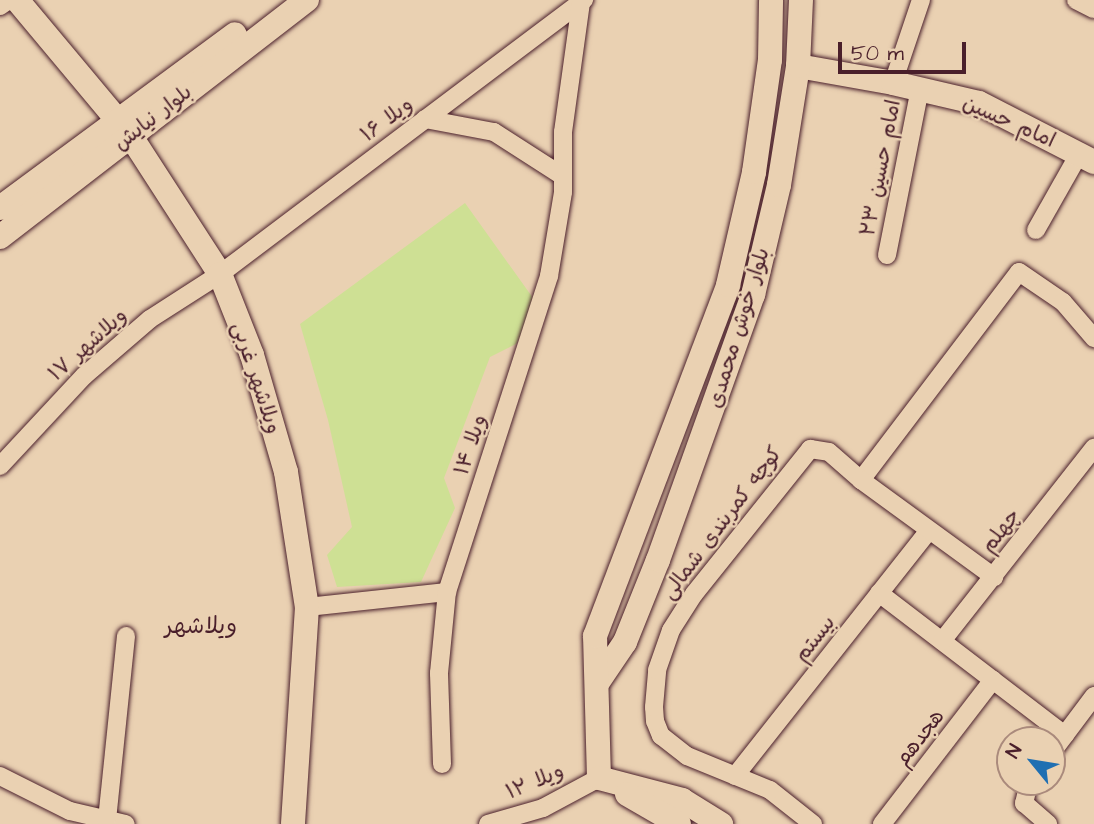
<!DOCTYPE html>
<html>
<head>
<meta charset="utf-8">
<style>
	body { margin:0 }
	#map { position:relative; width:1094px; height:824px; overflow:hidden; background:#ead1b2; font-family:"Architects Daughter","Playpen Sans Arabic",sans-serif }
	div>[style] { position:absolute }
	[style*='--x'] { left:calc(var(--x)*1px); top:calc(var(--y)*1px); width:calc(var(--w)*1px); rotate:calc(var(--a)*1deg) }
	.green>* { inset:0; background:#cee094 }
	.roads { filter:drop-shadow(0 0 2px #4a1f2b) drop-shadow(0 0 2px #4a1f2b) }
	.street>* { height:18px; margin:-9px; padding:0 9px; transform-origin:9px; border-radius:9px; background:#ead1b2 }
	.secondary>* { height:24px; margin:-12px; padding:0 12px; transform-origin:12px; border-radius:12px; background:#ead1b2 }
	span { translate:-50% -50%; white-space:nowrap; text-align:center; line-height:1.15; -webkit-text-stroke:5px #ead1b2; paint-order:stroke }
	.street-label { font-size:21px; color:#4a1f2b }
	.neighbourhood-label { font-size:23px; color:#4a1f2b }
	.north { position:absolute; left:996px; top:726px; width:70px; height:70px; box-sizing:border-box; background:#ead1b2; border:2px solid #aa8a7c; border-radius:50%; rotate:300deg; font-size:19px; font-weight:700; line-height:28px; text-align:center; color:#4a1f2b }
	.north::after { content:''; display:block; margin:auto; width:24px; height:32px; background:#1f6fb2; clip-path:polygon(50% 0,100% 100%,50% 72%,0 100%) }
	.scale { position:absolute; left:838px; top:42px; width:128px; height:32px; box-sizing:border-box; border:4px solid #4a1f2b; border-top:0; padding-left:9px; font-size:21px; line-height:24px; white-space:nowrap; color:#4a1f2b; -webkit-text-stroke:5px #ead1b2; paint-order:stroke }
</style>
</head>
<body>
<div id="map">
	<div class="green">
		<div style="clip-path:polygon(465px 203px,538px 305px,516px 344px,490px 357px,444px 478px,455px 508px,421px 582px,337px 587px,327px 555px,352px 527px,328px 420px,300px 324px)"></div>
	</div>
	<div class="roads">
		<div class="street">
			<div style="--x:1076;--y:0;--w:20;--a:27"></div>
			<div style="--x:0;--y:6;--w:11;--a:-34"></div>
			<div style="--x:893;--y:83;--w:88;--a:-71.4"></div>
			<div style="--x:425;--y:119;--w:70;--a:10.7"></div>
			<div style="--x:494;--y:132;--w:80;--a:32.7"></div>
			<div style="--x:1036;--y:230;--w:87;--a:-60.5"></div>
			<div style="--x:887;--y:255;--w:169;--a:-78.8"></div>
			<div style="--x:0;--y:466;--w:123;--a:-47"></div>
			<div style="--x:84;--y:376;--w:87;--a:-40.8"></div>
			<div style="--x:150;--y:319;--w:83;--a:-32.7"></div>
			<div style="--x:220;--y:274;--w:456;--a:-37"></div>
			<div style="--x:861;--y:480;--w:261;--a:-52.8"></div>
			<div style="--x:1019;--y:272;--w:53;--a:34.3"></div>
			<div style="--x:1063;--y:302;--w:48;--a:49.3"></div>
			<div style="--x:879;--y:593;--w:234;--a:37.4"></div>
			<div style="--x:307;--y:607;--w:141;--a:-6.1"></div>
			<div style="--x:447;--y:592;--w:332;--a:-72.1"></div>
			<div style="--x:549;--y:276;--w:85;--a:-80.5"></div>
			<div style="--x:563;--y:192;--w:60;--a:-90"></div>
			<div style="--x:563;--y:132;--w:131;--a:-82.1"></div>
			<div style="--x:942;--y:641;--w:246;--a:-51.8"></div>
			<div style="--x:1052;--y:752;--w:70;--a:-53.1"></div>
			<div style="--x:442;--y:764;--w:91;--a:-91.9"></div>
			<div style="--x:439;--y:673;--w:81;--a:-84.4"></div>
			<div style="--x:0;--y:776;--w:78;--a:26.6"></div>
			<div style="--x:70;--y:811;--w:57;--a:13.1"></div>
			<div style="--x:735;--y:776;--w:313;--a:-51.7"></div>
			<div style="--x:1029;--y:782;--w:22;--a:103"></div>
			<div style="--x:1024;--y:803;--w:32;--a:41"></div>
			<div style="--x:107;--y:820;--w:185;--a:-84.1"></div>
			<div style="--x:488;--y:824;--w:57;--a:-16.2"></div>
			<div style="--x:543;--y:808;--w:64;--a:-28.2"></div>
			<div style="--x:813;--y:824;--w:55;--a:-141.7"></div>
			<div style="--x:770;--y:790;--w:90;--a:-157.7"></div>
			<div style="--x:687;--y:756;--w:33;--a:-142"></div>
			<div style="--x:661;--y:736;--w:16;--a:-112"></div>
			<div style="--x:655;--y:721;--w:14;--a:-94"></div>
			<div style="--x:654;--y:707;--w:37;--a:-85"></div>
			<div style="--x:657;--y:670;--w:42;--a:-70.7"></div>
			<div style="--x:671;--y:630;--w:43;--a:-57.4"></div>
			<div style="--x:694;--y:594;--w:186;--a:-51.3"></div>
			<div style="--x:810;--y:449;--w:19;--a:9"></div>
			<div style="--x:829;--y:452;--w:43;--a:41.2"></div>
			<div style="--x:861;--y:480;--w:165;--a:36.1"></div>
			<div style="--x:882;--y:824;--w:182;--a:-52.4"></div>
		</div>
		<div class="secondary">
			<div style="--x:17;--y:0;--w:176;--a:50.1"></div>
			<div style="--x:130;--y:135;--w:166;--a:57.1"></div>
			<div style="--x:220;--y:274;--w:87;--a:68.4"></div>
			<div style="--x:252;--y:355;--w:122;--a:73.8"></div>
			<div style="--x:286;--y:472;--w:137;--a:81.2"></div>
			<div style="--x:307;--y:607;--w:217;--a:93.7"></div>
			<div style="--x:798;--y:66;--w:97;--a:10.1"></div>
			<div style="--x:893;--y:83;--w:88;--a:13.1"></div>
			<div style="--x:979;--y:103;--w:129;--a:27.2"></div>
			<div style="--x:0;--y:208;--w:292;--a:-36.5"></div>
			<div style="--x:0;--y:237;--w:388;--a:-37.7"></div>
			<div style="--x:598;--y:682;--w:48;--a:-56"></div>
			<div style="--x:625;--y:642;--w:88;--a:-68.1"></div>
			<div style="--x:658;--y:560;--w:282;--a:-70.3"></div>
			<div style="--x:753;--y:295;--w:113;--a:-76.7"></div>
			<div style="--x:779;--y:185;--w:121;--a:-80.9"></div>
			<div style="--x:798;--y:66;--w:66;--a:-87.4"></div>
			<div style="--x:599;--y:778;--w:142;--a:-91.6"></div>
			<div style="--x:595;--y:636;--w:375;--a:-69.2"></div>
			<div style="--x:728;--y:285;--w:116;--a:-77"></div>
			<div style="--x:754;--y:172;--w:113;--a:-81.9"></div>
			<div style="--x:770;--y:60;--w:60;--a:-89"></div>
			<div style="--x:599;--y:778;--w:86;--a:14.8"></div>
			<div style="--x:682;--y:800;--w:46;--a:31.6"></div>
			<div style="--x:627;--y:794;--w:60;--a:30"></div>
		</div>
	</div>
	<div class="street-label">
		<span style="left:153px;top:118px;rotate:-38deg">بلوار نیایش</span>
		<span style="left:387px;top:120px;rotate:-37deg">۱۶ ویلا</span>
		<span style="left:1009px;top:122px;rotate:24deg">امام حسین</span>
		<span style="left:881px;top:168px;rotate:-79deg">امام حسین ۲۳</span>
		<span style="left:739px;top:328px;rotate:-73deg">بلوار خوش محمدی</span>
		<span style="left:88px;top:345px;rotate:-42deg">ویلاشهر ۱۷</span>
		<span style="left:256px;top:378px;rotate:72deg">ویلاشهر غربی</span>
		<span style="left:471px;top:445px;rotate:-72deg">۱۴ ویلا</span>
		<span style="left:722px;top:523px;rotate:-53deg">کوچه کمربندی شمالی</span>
		<span style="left:1001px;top:531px;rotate:-52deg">چهلم</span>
		<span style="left:815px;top:639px;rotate:-52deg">بیستم</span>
		<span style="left:920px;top:738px;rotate:-52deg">هجدهم</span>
		<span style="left:535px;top:782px;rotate:-23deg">ویلا ۱۲</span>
	</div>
	<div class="neighbourhood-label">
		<span style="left:201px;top:626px">ویلاشهر</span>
	</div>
	<div class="north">N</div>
	<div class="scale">50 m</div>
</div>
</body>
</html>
